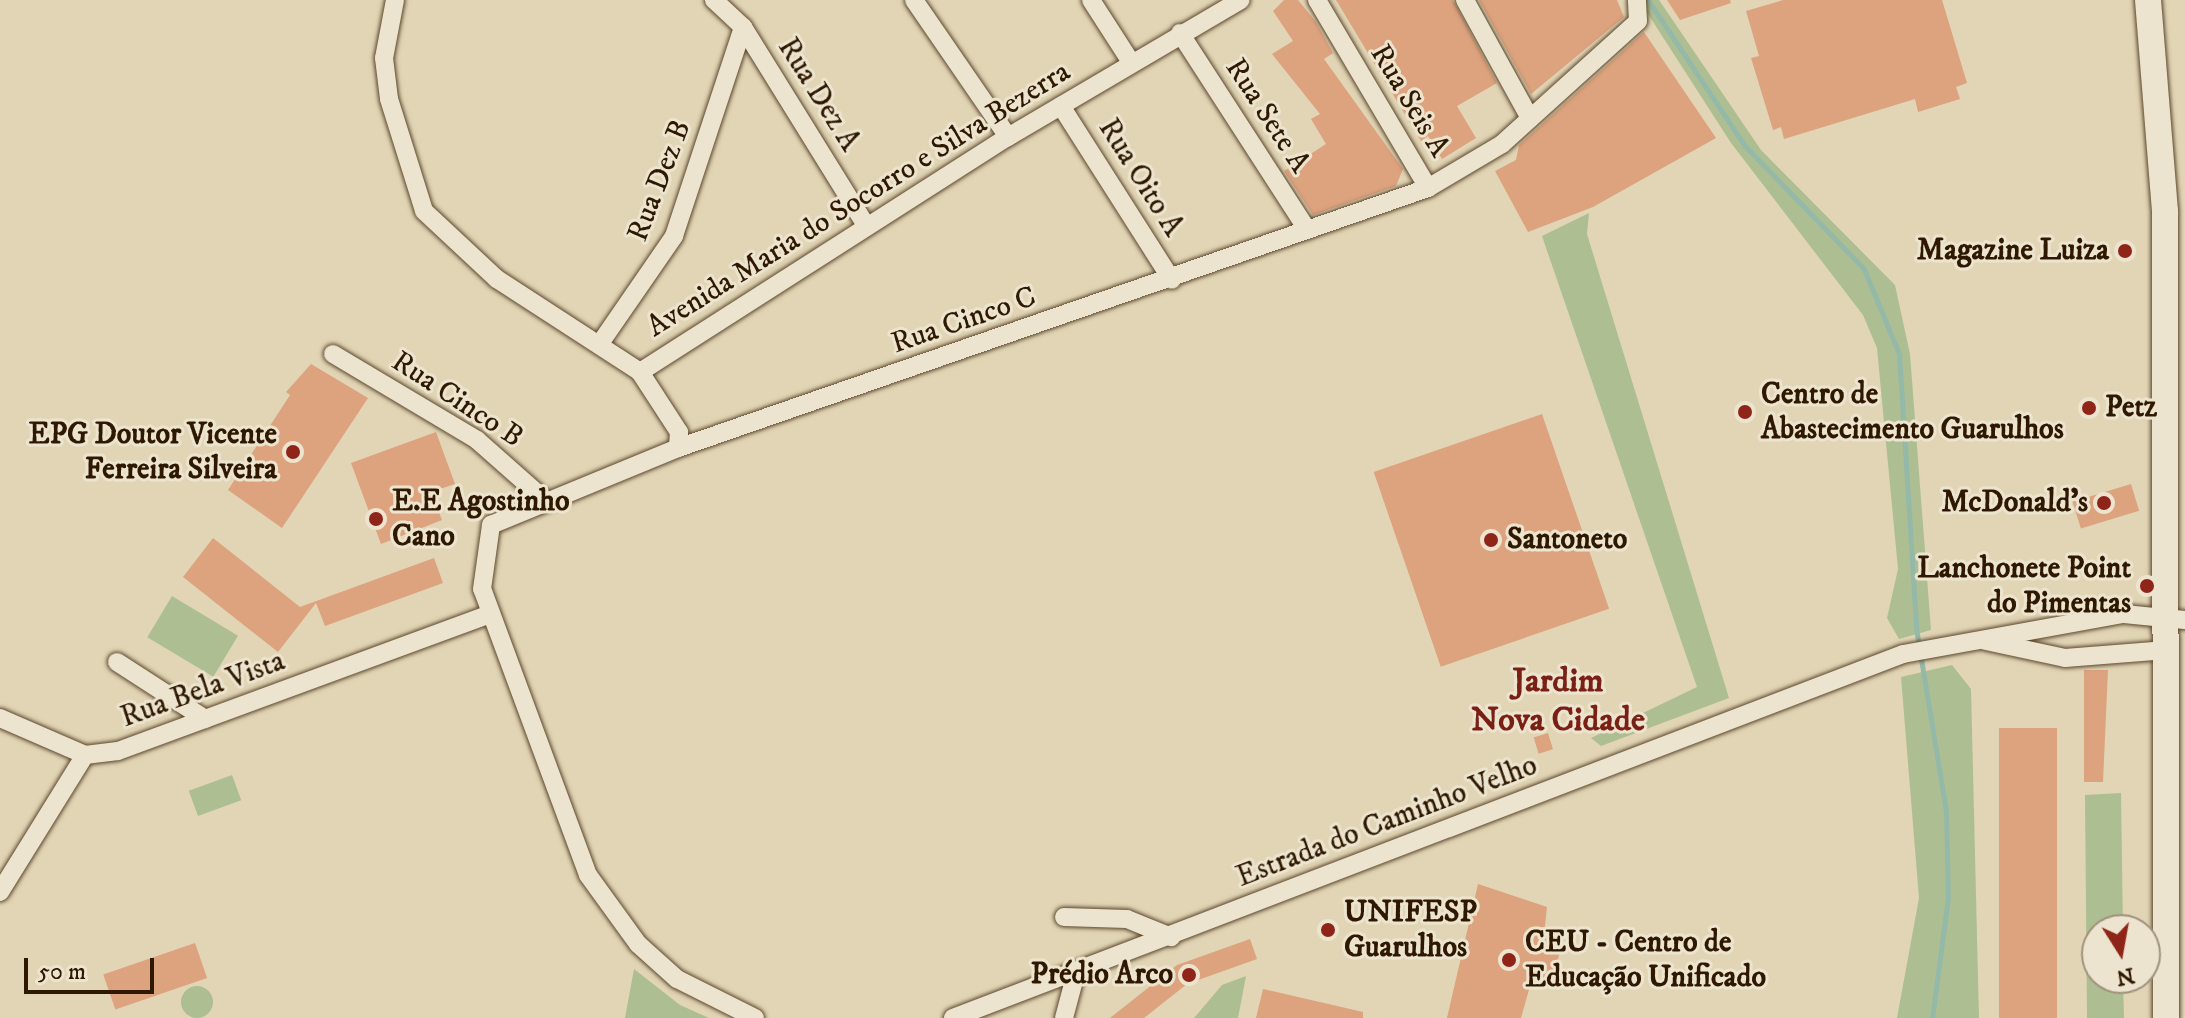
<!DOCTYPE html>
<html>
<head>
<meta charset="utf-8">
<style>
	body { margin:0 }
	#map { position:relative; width:2185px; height:1018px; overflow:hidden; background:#e1d5b5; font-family:"IM FELL DW Pica",serif }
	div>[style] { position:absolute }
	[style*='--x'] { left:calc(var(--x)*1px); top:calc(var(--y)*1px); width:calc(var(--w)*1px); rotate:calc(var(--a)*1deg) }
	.green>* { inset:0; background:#adbe92; transform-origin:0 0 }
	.round { border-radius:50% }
	.stream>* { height:5px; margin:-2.5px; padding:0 2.5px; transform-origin:2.5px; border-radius:2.5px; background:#95b9a8 }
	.building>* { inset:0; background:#dda27e; transform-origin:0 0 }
	.roads { filter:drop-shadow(0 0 2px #5c472d) drop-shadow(0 0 2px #5c472d) }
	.minor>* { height:18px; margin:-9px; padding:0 9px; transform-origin:9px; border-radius:9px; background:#ece4cf }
	.secondary>* { height:26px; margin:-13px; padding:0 13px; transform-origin:13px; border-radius:13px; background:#ece4cf }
	.dots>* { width:22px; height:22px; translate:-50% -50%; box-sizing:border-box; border:4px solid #ece4cf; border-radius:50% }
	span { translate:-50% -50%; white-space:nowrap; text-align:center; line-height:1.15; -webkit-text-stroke:6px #ece4cf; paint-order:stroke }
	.street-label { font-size:30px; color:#2f1800 }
	.poi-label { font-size:30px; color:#2f1800; font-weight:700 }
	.right { translate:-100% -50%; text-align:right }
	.left { translate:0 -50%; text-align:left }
	.quarter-label { font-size:34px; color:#7a1f14; font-weight:700 }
	.north { position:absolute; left:2081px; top:914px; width:80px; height:80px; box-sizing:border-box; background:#ece4cf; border:2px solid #a0927c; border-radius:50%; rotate:169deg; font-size:22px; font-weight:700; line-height:32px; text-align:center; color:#2f1800 }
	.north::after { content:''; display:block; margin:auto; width:28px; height:36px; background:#8f2418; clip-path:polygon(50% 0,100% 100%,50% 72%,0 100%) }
	.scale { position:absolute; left:24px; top:958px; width:130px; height:36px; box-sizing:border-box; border:4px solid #2f1800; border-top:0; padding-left:10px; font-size:24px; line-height:28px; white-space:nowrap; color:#2f1800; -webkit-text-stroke:6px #ece4cf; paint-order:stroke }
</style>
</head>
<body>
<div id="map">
	<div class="green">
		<div style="clip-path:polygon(1639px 0,1659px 0,1761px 150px,1895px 285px,1910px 354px,1931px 630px,1899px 639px,1887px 618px,1898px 569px,1877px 348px,1863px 315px,1731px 143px)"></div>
		<div style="clip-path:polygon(1589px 213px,1587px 234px,1729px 698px,1601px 746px,1591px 738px,1697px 687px,1542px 236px)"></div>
		<div style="left:172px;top:596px;width:77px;height:48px;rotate:31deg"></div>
		<div style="clip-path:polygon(1952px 665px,1971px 689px,1979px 1018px,1897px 1018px,1919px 898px,1901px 677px)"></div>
		<div style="left:232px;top:775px;width:27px;height:46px;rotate:70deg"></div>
		<div style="clip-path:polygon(2121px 793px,2123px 930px,2097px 930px,2097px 978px,2123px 978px,2124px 1018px,2087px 1018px,2085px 795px)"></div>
		<div style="clip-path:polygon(634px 969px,680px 1005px,709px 1018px,625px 1018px)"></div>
		<div style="clip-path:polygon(1246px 976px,1238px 1018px,1194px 1018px,1222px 985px)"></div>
		<div class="round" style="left:181px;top:986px;width:32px;height:32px"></div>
	</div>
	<div class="stream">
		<div style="--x:1648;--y:0;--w:175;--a:56.4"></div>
		<div style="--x:1745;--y:146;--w:171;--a:45.9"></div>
		<div style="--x:1864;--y:269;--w:92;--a:67.6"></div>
		<div style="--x:1899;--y:354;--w:275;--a:86.4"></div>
		<div style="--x:1916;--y:628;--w:185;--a:80.7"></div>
		<div style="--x:1946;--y:811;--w:86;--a:88.7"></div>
		<div style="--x:1948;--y:897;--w:122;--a:97.5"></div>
	</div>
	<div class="building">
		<div style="clip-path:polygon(1284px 0,1298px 0,1316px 22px,1333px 53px,1324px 59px,1403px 169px,1396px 186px,1313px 215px,1284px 171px,1326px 144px,1311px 119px,1320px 114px,1272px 54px,1293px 41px,1273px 11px)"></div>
		<div style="clip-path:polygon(1336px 0,1453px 0,1497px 83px,1457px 106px,1476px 138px,1442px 159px,1428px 136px,1421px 141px)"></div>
		<div style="clip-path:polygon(1479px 0,1617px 0,1624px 17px,1531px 94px)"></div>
		<div style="clip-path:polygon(1667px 0,1730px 0,1731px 3px,1680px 20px)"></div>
		<div style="clip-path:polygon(1783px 0,1942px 0,1967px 83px,1956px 87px,1960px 99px,1918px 112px,1915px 99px,1784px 139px,1781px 127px,1773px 130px,1751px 58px,1759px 56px,1746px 11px)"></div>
		<div style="clip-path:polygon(1644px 32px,1716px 138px,1593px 207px,1528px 232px,1495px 171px,1516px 160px,1519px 145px)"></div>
		<div style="clip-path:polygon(311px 364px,368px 398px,282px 528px,228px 490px,290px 395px,286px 392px)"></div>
		<div style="left:1542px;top:414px;width:206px;height:178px;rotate:71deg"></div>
		<div style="clip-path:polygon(436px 432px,455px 484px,431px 492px,442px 520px,381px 544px,351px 463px)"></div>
		<div style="left:2131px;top:484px;width:28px;height:61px;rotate:73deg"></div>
		<div style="clip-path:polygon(213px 538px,300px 607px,434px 558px,443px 583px,325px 626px,316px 603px,278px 652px,183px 577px)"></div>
		<div style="clip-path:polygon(2084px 670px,2108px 670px,2103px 782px,2084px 782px)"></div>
		<div style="left:2057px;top:728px;width:290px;height:58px;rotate:90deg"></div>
		<div style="left:1548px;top:733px;width:17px;height:15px;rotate:73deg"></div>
		<div style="clip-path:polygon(1478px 884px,1547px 907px,1544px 935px,1562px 940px,1553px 985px,1532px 979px,1521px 1018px,1447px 1018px)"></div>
		<div style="clip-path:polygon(1250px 939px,1257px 959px,1187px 984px,1144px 1018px,1110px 1018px,1177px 965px)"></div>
		<div style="left:195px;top:943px;width:37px;height:97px;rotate:71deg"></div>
		<div style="clip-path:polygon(1263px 989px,1363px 1012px,1363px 1018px,1256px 1018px)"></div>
	</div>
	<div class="roads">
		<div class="minor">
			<div style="--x:395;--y:0;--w:59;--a:100.7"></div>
			<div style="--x:384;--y:58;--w:41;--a:83"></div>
			<div style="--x:389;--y:99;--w:117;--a:72.6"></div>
			<div style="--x:424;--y:211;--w:100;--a:43"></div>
			<div style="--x:497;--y:279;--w:171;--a:33"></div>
			<div style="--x:640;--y:372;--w:72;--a:57"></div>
			<div style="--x:679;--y:432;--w:16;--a:94"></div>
			<div style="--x:714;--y:0;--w:40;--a:43"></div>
			<div style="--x:743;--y:27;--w:233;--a:58.2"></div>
			<div style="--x:914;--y:0;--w:166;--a:55.5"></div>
			<div style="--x:1091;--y:0;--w:74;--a:57.2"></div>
			<div style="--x:1317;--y:0;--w:218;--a:59.4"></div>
			<div style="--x:1465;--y:0;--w:135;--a:61.2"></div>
			<div style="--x:1180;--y:33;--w:234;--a:57.1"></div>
			<div style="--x:1061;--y:106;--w:206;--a:57.5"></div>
			<div style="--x:601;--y:342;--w:129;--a:-55.4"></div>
			<div style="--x:674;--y:236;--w:220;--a:-71.7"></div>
			<div style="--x:333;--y:354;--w:168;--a:30.8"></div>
			<div style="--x:477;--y:440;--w:91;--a:41.4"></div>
			<div style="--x:640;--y:372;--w:437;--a:-32.6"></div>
			<div style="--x:1008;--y:137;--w:270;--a:-30.5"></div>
			<div style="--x:1986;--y:641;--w:81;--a:12.1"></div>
			<div style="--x:2065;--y:658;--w:102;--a:-4.5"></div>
			<div style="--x:117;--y:662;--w:105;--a:32.9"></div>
			<div style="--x:0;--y:718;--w:93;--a:23.5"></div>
			<div style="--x:85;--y:755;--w:33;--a:-7"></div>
			<div style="--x:118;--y:751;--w:397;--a:-20.2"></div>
			<div style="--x:0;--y:892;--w:161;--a:-58.2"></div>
			<div style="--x:1064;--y:917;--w:63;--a:1.8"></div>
			<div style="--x:1127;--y:919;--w:48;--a:22.2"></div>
			<div style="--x:755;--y:1018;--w:87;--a:-153.4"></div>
			<div style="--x:677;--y:979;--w:52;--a:-138.1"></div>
			<div style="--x:638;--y:944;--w:85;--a:-125.9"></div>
			<div style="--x:588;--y:875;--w:305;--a:-110.3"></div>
			<div style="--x:482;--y:589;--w:65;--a:-82"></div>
			<div style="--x:491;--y:525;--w:202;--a:-22.4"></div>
			<div style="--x:678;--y:448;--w:794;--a:-19.12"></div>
			<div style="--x:1428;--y:188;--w:86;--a:-30.7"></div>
			<div style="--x:1502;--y:144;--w:183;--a:-42.1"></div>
			<div style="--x:1638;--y:21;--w:21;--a:-93"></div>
			<div style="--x:953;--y:1018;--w:1017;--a:-20.96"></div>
			<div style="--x:1903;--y:654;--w:225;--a:-10.3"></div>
			<div style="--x:2124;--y:614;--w:61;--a:5.6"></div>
			<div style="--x:1064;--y:1018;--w:47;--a:-75.1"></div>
		</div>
		<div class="secondary">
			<div style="--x:2148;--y:0;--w:212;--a:85.4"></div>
			<div style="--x:2165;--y:211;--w:807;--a:89.93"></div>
		</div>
	</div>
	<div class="dots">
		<div style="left:2125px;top:251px;background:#8f2418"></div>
		<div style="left:2089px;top:408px;background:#8f2418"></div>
		<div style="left:1745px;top:412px;background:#8f2418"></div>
		<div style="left:293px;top:452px;background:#8f2418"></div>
		<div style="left:2104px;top:503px;background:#8f2418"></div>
		<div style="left:376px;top:519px;background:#8f2418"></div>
		<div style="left:1491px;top:540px;background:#8f2418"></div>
		<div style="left:2147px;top:586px;background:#8f2418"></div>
		<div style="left:1328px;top:930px;background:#8f2418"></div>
		<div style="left:1509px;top:960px;background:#8f2418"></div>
		<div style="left:1189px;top:975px;background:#8f2418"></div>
	</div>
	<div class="street-label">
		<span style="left:818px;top:95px;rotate:58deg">Rua Dez A</span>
		<span style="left:1409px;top:101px;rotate:59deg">Rua Seis A</span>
		<span style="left:1267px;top:116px;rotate:57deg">Rua Sete A</span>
		<span style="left:1140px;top:178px;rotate:58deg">Rua Oito A</span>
		<span style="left:660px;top:181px;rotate:-69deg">Rua Dez B</span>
		<span style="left:859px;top:200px;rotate:-32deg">Avenida Maria do Socorro e Silva Bezerra</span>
		<span style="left:964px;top:321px;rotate:-19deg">Rua Cinco C</span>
		<span style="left:457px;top:400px;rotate:33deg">Rua Cinco B</span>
		<span style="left:203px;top:690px;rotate:-20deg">Rua Bela Vista</span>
		<span style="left:1387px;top:822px;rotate:-21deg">Estrada do Caminho Velho</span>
	</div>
	<div class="poi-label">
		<span class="right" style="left:2109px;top:251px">Magazine Luiza</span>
		<span class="left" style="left:1761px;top:412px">Centro de<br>Abastecimento Guarulhos</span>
		<span class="left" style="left:2105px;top:408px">Petz</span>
		<span class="right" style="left:277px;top:452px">EPG Doutor Vicente<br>Ferreira Silveira</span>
		<span class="left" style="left:392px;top:519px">E.E Agostinho<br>Cano</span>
		<span class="right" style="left:2088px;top:503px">McDonald's</span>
		<span class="left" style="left:1507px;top:540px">Santoneto</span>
		<span class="right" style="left:2131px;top:586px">Lanchonete Point<br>do Pimentas</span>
		<span class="left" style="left:1344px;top:930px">UNIFESP<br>Guarulhos</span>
		<span class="left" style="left:1525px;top:960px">CEU - Centro de<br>Educação Unificado</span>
		<span class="right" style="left:1173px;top:975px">Prédio Arco</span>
	</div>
	<div class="quarter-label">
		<span style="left:1558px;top:701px">Jardim<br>Nova Cidade</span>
	</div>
	<div class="north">N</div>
	<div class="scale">50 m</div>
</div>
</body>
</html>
